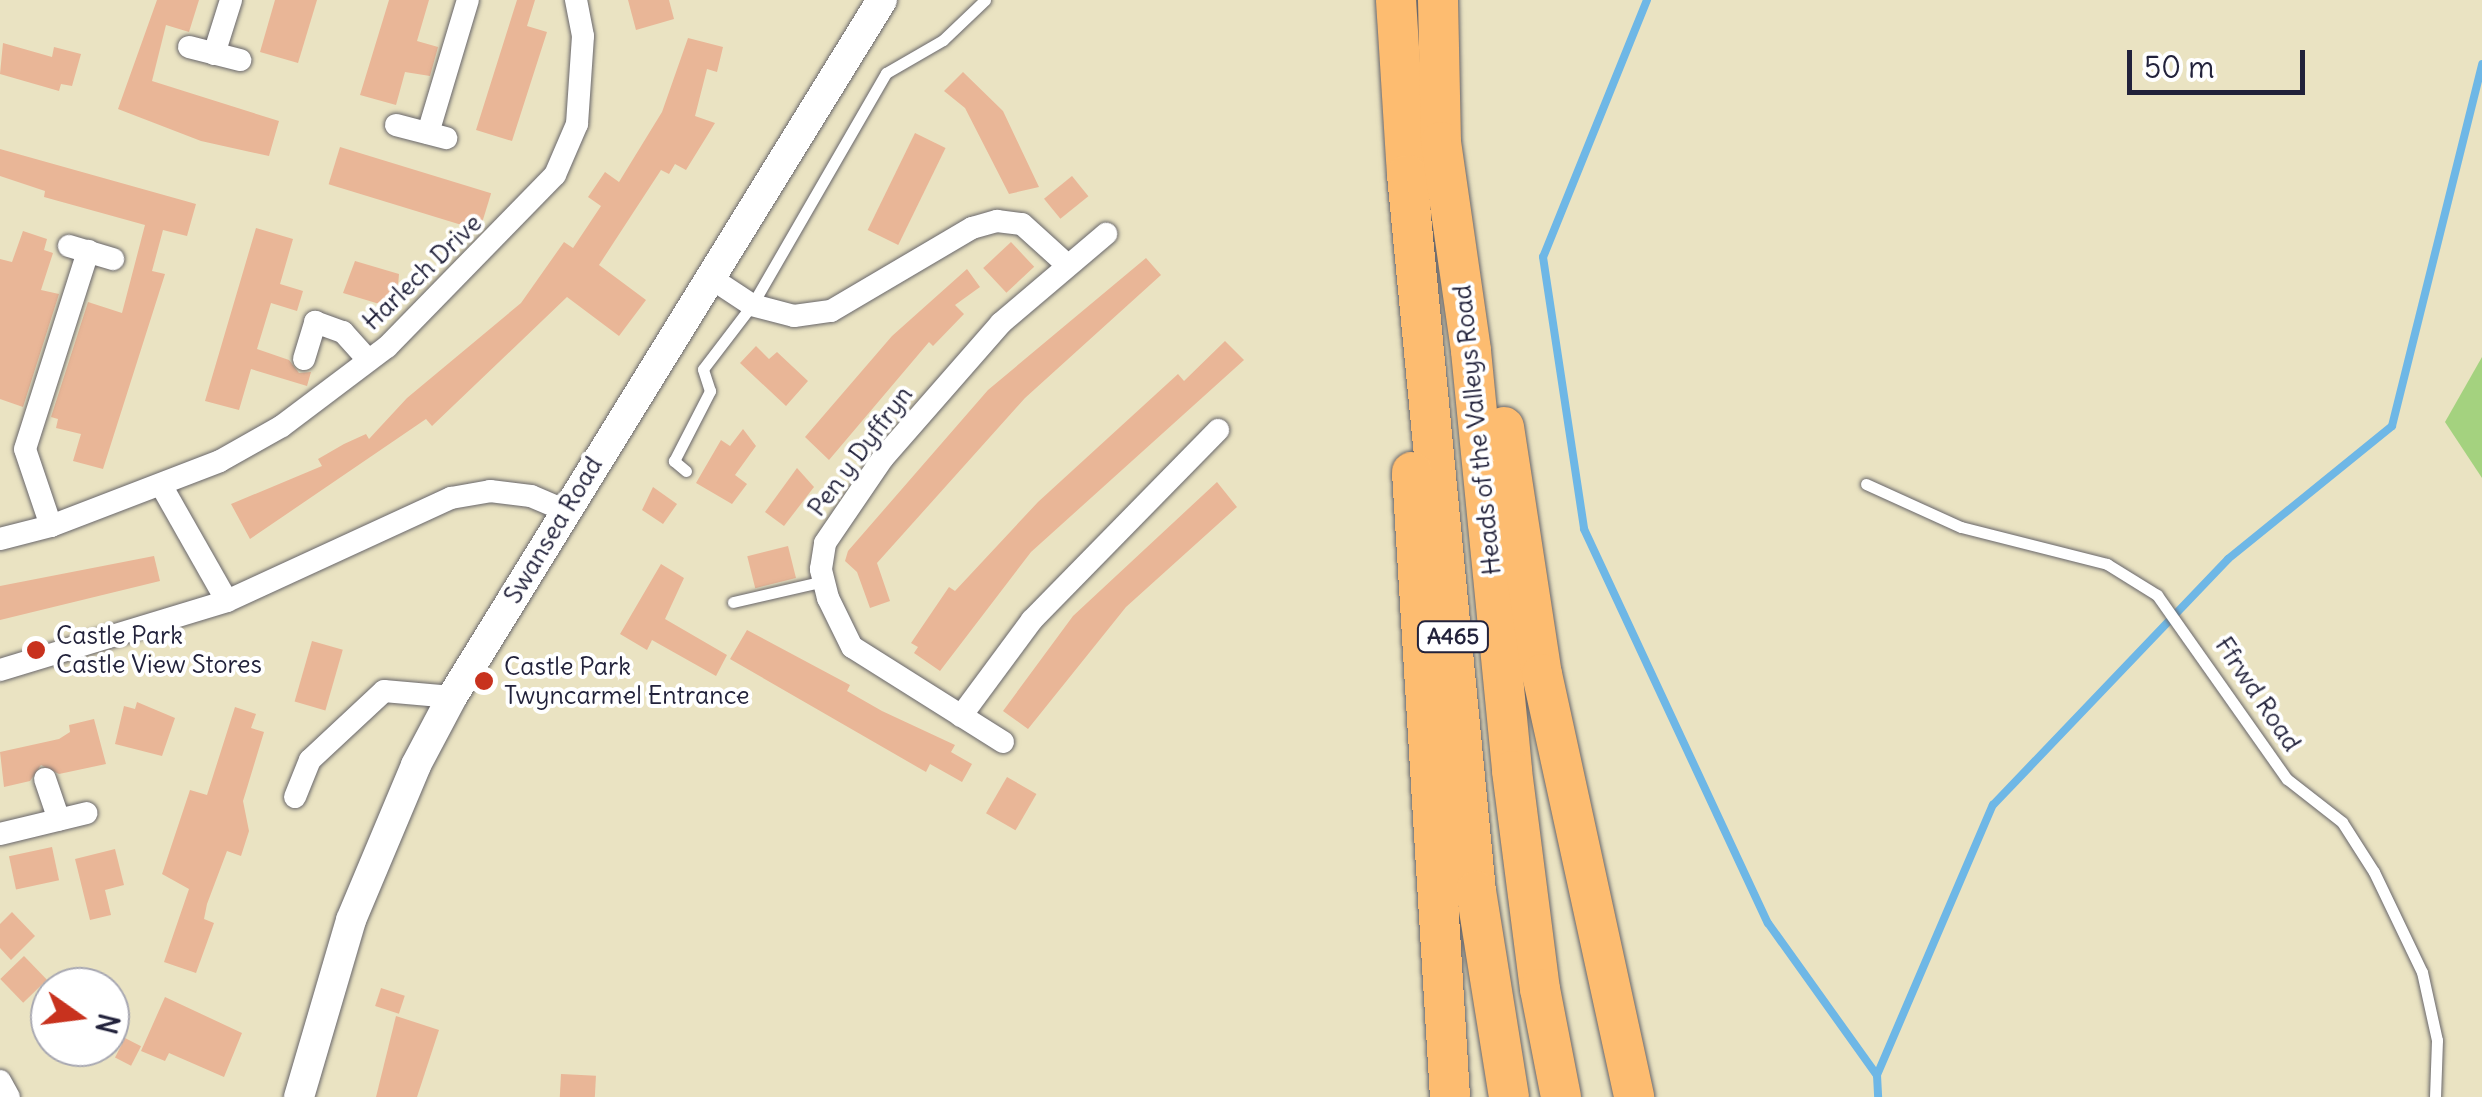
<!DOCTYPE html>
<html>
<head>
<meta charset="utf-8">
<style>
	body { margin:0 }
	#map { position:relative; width:2482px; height:1097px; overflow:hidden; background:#eae3c2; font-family:Delius,sans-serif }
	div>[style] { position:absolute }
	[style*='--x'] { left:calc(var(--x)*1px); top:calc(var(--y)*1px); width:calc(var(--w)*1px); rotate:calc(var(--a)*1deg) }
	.green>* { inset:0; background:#a4d27f }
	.stream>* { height:8px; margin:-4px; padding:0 4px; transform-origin:4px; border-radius:4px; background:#6eb7e6 }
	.building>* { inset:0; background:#e9b697; transform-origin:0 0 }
	.roads { filter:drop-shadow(0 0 2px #68666a) drop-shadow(0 0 2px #68666a) }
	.service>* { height:11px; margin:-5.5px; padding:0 5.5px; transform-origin:5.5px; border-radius:5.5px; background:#fff }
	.minor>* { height:22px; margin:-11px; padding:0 11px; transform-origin:11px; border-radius:11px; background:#fff }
	.tertiary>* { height:30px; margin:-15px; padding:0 15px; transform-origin:15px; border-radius:15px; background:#fff }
	.trunk>* { height:40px; margin:-20px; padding:0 20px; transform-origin:20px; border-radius:20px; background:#fdbc70 }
	.dots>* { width:28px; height:28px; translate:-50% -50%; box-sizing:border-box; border:5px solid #fff; border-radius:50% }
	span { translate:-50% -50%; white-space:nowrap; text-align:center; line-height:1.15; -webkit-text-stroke:8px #fff; paint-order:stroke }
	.shield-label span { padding:2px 8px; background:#fff; border:2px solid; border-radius:8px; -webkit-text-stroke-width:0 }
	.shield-label { font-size:22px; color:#22223b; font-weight:700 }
	.street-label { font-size:25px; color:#22223b }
	.poi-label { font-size:25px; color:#22223b }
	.left { translate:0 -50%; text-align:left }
	.north { position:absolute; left:30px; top:967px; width:100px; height:100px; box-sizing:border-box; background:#fff; border:2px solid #a7a7b1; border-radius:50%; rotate:104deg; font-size:28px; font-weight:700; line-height:40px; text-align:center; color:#22223b }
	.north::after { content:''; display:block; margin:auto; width:35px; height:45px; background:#c8321e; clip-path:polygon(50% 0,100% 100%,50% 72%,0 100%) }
	.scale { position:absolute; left:2127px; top:50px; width:178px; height:45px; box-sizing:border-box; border:5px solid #22223b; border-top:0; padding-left:12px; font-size:30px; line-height:35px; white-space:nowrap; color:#22223b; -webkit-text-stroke:8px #fff; paint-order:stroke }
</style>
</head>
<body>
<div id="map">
	<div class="green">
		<div style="clip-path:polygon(2482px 357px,2482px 478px,2445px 422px)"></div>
	</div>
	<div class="stream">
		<div style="--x:1647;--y:0;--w:277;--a:112"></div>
		<div style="--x:1543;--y:257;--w:275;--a:81.4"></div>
		<div style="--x:1584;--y:529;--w:435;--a:65"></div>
		<div style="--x:1768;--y:923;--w:187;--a:54.4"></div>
		<div style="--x:1877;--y:1075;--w:22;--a:87"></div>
		<div style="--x:1877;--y:1075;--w:294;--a:-66.8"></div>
		<div style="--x:1993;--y:805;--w:340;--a:-46.3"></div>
		<div style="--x:2228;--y:559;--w:211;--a:-39"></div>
		<div style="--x:2392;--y:426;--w:373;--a:-76"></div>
	</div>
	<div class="building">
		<div style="clip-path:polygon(157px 0,199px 0,189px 32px,166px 25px,152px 81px,279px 121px,269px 156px,201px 141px,118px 109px)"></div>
		<div style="clip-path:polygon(275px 0,317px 0,298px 63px,260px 52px)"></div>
		<div style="clip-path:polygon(389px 0,429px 0,417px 41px,438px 47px,430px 76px,405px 72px,396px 105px,360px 95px)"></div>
		<div style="clip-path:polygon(517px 0,535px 0,527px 26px,547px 32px,512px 141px,476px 130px)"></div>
		<div style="clip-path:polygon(628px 0,669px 0,674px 19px,636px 30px)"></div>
		<div style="clip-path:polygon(688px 38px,723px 47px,717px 72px,707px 69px,695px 116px,715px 123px,686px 170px,675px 164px,669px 174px,661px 170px,599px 265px,646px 300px,619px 336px,567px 297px,432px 426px,426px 419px,250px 539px,231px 504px,322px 466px,318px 459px,344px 444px,366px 434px,369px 439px,407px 398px,521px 303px,564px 242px,573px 248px,601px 206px,588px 197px,605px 172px,619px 182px,662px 112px)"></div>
		<div style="clip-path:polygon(3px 43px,52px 57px,54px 47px,81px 54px,72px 86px,61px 84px,59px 91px,0 74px)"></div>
		<div style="clip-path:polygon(963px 72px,1003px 111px,1039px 187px,1009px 194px,965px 108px,944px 91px)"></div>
		<div style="left:915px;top:133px;width:34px;height:108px;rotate:26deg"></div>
		<div style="left:340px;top:147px;width:158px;height:39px;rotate:17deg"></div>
		<div style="clip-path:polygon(0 149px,196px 204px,187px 236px,163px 230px,152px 271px,165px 274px,103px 469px,73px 461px,81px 434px,56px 428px,58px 419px,51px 417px,88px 302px,122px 313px,145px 225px,44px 197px,45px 191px,0 176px)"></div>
		<div style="left:1072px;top:176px;width:26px;height:36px;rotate:51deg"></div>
		<div style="clip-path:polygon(256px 228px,293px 239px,280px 284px,303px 291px,297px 311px,271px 303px,257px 349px,289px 360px,299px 373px,311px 372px,307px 386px,251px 369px,239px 410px,205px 401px)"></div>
		<div style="clip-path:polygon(23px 231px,47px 239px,44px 250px,53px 253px,41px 290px,59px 294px,23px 407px,0 399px,0 259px,12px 262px)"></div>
		<div style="left:1011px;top:242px;width:34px;height:38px;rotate:47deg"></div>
		<div style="clip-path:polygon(1146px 258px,1161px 275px,1025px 398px,877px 563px,890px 601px,870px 608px,857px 572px,845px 561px,848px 551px,988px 390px)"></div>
		<div style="clip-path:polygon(355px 261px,399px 274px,396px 309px,343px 293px)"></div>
		<div style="clip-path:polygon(967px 269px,980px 287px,955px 305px,964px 314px,933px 346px,929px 342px,829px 460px,805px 437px,892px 336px)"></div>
		<div style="clip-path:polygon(1225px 341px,1244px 360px,1031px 552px,940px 671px,914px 653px,918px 647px,911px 643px,949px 587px,955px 591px,1038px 502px,1178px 374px,1184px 381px)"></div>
		<div style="clip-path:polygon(756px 346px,769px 359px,777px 352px,808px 381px,786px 406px,740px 363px)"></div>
		<div style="clip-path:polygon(743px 429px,756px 446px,735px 475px,747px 484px,732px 504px,696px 483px,721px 440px,730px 446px)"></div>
		<div style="clip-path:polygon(797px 468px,814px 487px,784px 526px,765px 512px)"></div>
		<div style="clip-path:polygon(1217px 482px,1237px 507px,1126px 607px,1028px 729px,1003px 711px,1073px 616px)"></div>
		<div style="clip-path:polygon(653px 487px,677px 504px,663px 524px,642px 510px)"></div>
		<div style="left:788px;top:546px;width:33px;height:42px;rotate:76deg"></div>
		<div style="clip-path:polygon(154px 556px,160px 581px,0 620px,0 586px)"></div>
		<div style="clip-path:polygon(661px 564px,684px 578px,665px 619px,727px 655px,716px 676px,652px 640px,647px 650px,620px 634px)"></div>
		<div style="clip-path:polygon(747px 630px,850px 685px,847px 691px,882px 711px,955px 745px,951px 752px,972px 764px,962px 782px,930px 764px,926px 772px,730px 659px)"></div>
		<div style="left:312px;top:641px;width:32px;height:63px;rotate:16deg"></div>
		<div style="clip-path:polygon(137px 702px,175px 718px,162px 756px,115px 744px,124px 706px,135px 709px)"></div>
		<div style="clip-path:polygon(235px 707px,256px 714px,251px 728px,264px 732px,243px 801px,249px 831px,241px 856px,227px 851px,207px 904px,204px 919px,214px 923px,196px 973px,164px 962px,189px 889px,162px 874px,190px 790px,207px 795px)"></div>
		<div style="clip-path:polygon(94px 719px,106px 764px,59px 774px,41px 765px,30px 781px,4px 787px,0 752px,59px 739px,70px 732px,69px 725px)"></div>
		<div style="left:1007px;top:777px;width:34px;height:42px;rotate:30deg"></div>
		<div style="left:52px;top:847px;width:34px;height:44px;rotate:78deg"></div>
		<div style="clip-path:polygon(115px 849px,124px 885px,105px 890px,111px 915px,90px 920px,75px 859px)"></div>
		<div style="clip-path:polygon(12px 912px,35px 936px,11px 960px,0 948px,0 924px)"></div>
		<div style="left:24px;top:956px;width:33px;height:33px;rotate:46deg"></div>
		<div style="left:381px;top:988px;width:25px;height:19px;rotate:18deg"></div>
		<div style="clip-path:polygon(165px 997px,242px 1033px,224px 1077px,169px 1053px,165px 1061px,141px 1051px)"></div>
		<div style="clip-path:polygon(396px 1016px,439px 1030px,417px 1097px,376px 1097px)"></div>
		<div style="left:125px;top:1038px;width:18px;height:22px;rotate:27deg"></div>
		<div style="left:561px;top:1074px;width:35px;height:23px;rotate:3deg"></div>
	</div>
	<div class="roads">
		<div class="service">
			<div style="--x:686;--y:471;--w:16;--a:-140"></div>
			<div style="--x:674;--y:461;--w:79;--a:-62.8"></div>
			<div style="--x:710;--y:391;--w:23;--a:-108"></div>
			<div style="--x:703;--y:369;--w:81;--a:-52.6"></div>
			<div style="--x:752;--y:305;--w:268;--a:-60"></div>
			<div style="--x:886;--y:73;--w:66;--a:-30.1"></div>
			<div style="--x:943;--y:40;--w:58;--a:-43.6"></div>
			<div style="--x:1866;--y:484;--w:104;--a:24.4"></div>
			<div style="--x:1961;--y:527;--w:151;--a:14.2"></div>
			<div style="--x:2107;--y:564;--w:59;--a:31.8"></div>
			<div style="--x:2157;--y:595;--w:225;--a:54.8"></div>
			<div style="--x:2287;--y:779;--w:70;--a:38"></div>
			<div style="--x:2342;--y:822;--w:59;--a:57.4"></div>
			<div style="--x:2374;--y:872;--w:111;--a:64.4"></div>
			<div style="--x:2422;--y:972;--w:70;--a:77.6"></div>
			<div style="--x:2437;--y:1040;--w:57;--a:92"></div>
			<div style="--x:733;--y:602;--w:93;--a:-13"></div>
		</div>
		<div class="minor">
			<div style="--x:189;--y:47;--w:53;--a:14.3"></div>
			<div style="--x:214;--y:54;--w:57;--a:-72.5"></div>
			<div style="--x:396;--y:125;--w:52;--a:14.6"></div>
			<div style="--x:428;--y:133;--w:139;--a:-73.3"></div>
			<div style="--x:69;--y:246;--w:46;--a:16.5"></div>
			<div style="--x:711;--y:278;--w:49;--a:33.4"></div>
			<div style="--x:752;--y:305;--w:43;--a:14.7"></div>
			<div style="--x:794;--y:316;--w:37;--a:-8"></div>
			<div style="--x:831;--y:311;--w:164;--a:-30.5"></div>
			<div style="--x:972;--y:228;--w:26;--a:-16"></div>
			<div style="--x:997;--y:221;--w:25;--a:7"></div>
			<div style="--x:1022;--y:224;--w:58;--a:42.2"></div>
			<div style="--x:304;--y:359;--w:39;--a:-73"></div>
			<div style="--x:315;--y:322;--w:30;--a:20"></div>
			<div style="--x:343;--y:332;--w:38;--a:48"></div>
			<div style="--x:161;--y:485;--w:133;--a:60.4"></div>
			<div style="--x:51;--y:526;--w:81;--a:-108.7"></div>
			<div style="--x:25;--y:449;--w:208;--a:-72.3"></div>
			<div style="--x:0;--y:539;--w:53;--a:-14.3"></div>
			<div style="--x:51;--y:526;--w:181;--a:-21"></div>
			<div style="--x:220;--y:461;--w:71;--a:-29.4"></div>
			<div style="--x:282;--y:426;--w:131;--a:-37"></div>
			<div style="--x:387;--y:347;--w:240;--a:-45.7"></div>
			<div style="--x:555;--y:175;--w:56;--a:-66.7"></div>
			<div style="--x:577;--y:124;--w:88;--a:-86.1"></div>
			<div style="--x:583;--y:36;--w:37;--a:-101"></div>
			<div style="--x:0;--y:670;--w:237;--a:-16.9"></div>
			<div style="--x:227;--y:601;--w:247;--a:-24.7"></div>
			<div style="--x:451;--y:498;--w:40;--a:-10"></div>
			<div style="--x:490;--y:491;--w:41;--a:7"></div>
			<div style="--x:531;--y:496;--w:36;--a:23"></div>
			<div style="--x:961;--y:716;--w:119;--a:-53.5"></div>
			<div style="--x:1032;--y:620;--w:266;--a:-45.6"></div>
			<div style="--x:1003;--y:742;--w:178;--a:-147.8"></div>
			<div style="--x:852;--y:647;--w:55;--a:-116.1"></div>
			<div style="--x:828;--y:598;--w:30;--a:-104"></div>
			<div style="--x:821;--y:569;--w:26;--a:-81"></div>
			<div style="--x:825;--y:543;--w:103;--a:-55.7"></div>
			<div style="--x:883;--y:458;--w:179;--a:-48.8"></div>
			<div style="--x:1001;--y:323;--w:138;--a:-40.3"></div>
			<div style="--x:45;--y:779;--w:43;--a:71.1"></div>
			<div style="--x:295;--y:797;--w:40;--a:-68"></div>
			<div style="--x:310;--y:760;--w:101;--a:-43"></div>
			<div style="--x:384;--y:691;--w:68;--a:5"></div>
			<div style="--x:0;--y:834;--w:89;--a:-13.6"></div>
			<div style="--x:0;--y:1081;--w:18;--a:61"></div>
		</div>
		<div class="tertiary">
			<div style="--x:299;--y:1097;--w:184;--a:-73.6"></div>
			<div style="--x:351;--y:920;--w:168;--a:-67.2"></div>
			<div style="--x:416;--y:765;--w:77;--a:-62.1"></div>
			<div style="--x:452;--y:697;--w:819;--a:-58.33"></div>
		</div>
		<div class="trunk">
			<div style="--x:1396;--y:0;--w:175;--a:86.4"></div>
			<div style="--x:1407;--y:175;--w:719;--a:84.5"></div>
			<div style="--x:1476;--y:891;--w:209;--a:80.9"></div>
			<div style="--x:1438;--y:0;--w:142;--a:88.8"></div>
			<div style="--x:1441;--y:142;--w:211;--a:81.8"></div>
			<div style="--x:1471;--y:351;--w:422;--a:84.4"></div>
			<div style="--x:1512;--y:771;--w:220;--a:82.7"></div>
			<div style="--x:1540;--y:989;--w:110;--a:79"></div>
			<div style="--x:1504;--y:427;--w:250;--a:81.3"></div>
			<div style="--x:1542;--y:674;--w:433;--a:77.7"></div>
			<div style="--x:1412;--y:472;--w:626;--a:86.52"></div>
		</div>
	</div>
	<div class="dots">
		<div style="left:36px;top:650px;background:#c8321e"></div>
		<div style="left:484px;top:681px;background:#c8321e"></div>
	</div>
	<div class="shield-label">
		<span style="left:1453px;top:637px">A465</span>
	</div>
	<div class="street-label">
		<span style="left:422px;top:272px;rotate:-44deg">Harlech Drive</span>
		<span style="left:1477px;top:430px;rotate:-96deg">Heads of the Valleys Road</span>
		<span style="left:860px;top:451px;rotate:-53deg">Pen y Dyffryn</span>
		<span style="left:553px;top:530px;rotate:-59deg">Swansea Road</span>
		<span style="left:2258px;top:694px;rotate:56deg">Ffrwd Road</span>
	</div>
	<div class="poi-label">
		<span class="left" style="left:56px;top:650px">Castle Park<br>Castle View Stores</span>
		<span class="left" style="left:504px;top:681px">Castle Park<br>Twyncarmel Entrance</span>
	</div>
	<div class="north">N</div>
	<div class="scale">50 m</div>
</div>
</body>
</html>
